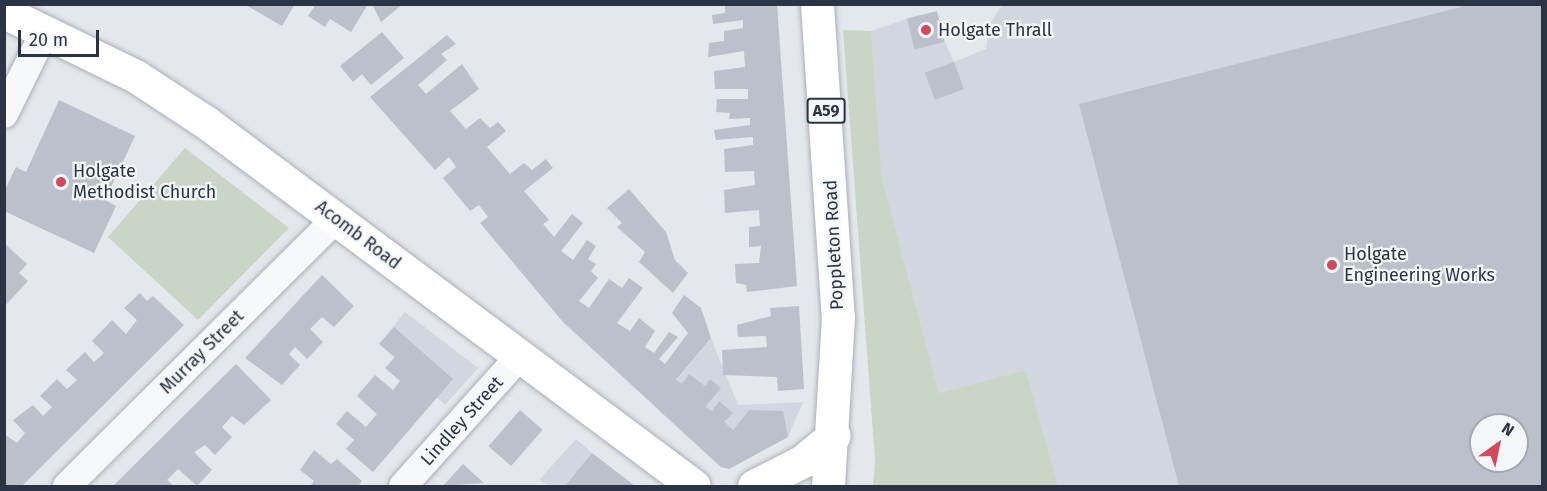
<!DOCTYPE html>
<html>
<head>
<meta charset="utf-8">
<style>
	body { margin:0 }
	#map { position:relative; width:1547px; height:491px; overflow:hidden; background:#e4e7ec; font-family:"Fira Sans",sans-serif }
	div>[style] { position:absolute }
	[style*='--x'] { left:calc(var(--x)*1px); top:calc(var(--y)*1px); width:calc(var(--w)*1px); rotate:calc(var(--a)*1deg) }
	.built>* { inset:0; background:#d2d6de }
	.green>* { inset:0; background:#c9d6c5 }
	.building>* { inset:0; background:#bbc0ca; transform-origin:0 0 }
	.roads { filter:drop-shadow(0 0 2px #a9aeb7) drop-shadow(0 0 2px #a9aeb7) }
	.minor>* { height:28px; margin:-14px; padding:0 14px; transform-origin:14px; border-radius:14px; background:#f7f8fa }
	.secondary>* { height:33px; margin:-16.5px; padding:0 16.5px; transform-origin:16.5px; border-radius:16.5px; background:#fff }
	.primary>* { height:33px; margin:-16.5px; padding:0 16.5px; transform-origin:16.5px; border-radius:16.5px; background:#fff }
	.dots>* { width:16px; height:16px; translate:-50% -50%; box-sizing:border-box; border:3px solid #f4f6f9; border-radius:50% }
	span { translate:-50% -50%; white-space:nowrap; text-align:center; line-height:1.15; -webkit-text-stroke:4.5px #f4f6f9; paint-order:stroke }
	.shield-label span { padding:2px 4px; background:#f4f6f9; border:2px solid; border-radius:4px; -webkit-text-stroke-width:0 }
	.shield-label { font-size:16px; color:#2b3445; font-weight:700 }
	.poi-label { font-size:18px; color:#2b3445 }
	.left { translate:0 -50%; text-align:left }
	.street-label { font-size:18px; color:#2b3445 }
	.frame { position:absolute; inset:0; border:6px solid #2b3445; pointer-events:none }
	.north { position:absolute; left:1469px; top:413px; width:60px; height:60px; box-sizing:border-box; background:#f4f6f9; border:2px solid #a4a8b1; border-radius:50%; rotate:33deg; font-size:16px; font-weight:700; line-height:24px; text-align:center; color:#2b3445 }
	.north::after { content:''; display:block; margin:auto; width:21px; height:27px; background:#d1495b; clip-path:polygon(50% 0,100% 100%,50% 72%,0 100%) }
	.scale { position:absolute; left:18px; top:30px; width:81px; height:27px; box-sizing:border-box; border:3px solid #2b3445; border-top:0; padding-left:8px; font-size:18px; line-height:21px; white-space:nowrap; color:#2b3445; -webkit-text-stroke:4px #f4f6f9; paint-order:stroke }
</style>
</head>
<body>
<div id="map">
	<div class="built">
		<div style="clip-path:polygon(evenodd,1002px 5px,1542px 5px,1542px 486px,1058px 486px,1026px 370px,939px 393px,882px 178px,871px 31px,907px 19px,915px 49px,945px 42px,954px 62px,986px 49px,989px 25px,1002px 5px,1481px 425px,1517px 425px,1517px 461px,1481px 461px,1481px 425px)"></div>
		<div style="clip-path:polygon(405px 312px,478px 368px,445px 405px,379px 344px)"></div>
		<div style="clip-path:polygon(711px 338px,738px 405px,803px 402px,788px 437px,729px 469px,721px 467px,655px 407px)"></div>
		<div style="clip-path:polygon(576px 439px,592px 453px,635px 486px,549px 486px,539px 480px)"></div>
	</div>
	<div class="green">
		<div style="clip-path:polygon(843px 30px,871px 31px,882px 178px,939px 393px,1026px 370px,1058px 486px,873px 486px,875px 460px)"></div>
		<div style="clip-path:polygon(185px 148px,289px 228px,198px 320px,108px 237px)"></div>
	</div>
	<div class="building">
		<div style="clip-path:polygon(244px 4px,295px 4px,282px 26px)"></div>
		<div style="clip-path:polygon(316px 4px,368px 4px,351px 32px,330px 19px,325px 27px,308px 16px)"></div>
		<div style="clip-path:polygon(372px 4px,403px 4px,381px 22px)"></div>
		<div style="clip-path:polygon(725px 4px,777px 4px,797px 286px,747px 292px,746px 285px,736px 283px,735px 264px,759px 263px,761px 246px,749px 247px,749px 227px,760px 226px,759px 210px,725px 213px,724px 190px,755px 185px,754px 171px,725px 172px,724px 149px,753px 145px,753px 137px,716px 140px,714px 130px,750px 125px,750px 118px,729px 119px,730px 113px,716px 112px,717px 99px,748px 99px,748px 89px,715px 89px,714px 71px,745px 67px,744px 51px,708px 57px,709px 43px,724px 41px,724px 31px,743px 28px,743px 20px,713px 24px,712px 15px,725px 13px)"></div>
		<div style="clip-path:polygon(evenodd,1473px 4px,1542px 4px,1542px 486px,1179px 486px,1079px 104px,1473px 4px,1481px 425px,1517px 425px,1517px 461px,1481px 461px,1481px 425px)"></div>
		<div style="left:937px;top:11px;width:32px;height:31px;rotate:76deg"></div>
		<div style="clip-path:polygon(382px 32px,404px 58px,371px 85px,362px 74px,353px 82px,340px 66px)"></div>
		<div style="clip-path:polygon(447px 35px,456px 44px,441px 54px,447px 60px,418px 85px,426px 94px,462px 64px,479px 89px,450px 111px,466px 129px,480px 118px,490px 128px,498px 122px,506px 131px,487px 147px,510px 174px,524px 163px,532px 170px,546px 159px,553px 168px,524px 191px,549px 220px,543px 224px,554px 237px,572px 214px,583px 223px,561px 251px,573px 260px,587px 240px,596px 246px,588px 259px,596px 264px,591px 271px,598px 278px,579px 301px,589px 308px,609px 279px,622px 288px,629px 278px,643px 288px,617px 323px,630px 331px,639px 318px,655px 331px,645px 347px,654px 353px,669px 332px,678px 337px,659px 359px,665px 364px,688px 333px,672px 313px,684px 295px,701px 308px,711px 338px,676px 380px,682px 384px,689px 374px,705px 386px,710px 379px,721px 388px,705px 407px,712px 411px,719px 401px,733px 413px,724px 422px,733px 430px,749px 410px,783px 411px,788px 437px,729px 469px,721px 467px,563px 322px,480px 223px,488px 217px,479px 205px,470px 211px,443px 178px,456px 167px,449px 157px,435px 170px,370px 97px)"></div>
		<div style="left:954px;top:62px;width:29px;height:31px;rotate:70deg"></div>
		<div style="clip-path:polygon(59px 100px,135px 136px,105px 200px,116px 206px,94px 253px,4px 211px,4px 192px,16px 167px,26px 172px)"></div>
		<div style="clip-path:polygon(629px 189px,666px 232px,675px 260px,688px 273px,673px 293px,639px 262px,645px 252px,617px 227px,622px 223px,607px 208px)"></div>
		<div style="clip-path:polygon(4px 243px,27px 264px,19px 273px,28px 281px,4px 307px)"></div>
		<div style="clip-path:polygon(322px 275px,354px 306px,334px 327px,322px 317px,310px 329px,323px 342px,307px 359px,295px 347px,289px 354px,300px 365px,282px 385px,245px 358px)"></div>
		<div style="clip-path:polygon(140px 293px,147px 301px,153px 296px,184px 325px,22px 486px,4px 486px,4px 434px,17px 443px,25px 433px,13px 420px,33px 405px,43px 416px,52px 407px,40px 396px,57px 379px,67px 389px,77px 380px,66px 370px,85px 352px,94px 362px,104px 353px,92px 341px,112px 320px,126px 334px,137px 320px,124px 308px)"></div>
		<div style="clip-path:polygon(799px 306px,804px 389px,778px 391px,777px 377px,723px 375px,722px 350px,767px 347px,766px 336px,738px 337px,737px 325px,771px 316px,770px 308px)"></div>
		<div style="clip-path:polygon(394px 327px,453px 379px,373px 472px,346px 449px,354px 440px,336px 424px,347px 411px,366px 427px,377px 414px,357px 396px,375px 375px,393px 390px,400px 381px,385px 368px,395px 357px,379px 344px)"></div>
		<div style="clip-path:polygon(236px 364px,271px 400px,244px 425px,232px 416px,222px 427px,232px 437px,215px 455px,205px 445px,194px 452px,212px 470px,197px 486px,178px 469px,167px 480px,174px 486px,113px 486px)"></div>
		<div style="left:520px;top:410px;width:30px;height:48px;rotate:41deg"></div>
		<div style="clip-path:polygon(314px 450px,331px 464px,337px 459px,362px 481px,358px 486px,310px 486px,314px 481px,300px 470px)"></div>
		<div style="clip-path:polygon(592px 453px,635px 486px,565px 486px)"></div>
		<div style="clip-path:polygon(463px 464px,484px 483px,443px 486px)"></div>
	</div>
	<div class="roads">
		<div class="minor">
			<div style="--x:4;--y:114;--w:93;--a:-63.7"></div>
			<div style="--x:67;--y:486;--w:380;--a:-44.8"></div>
			<div style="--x:403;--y:486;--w:175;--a:-48"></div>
		</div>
		<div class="secondary">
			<div style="--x:4;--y:12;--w:148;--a:26"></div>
			<div style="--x:137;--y:77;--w:84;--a:33.3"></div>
			<div style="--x:207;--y:123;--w:607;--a:36.7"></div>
		</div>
		<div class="primary">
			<div style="--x:817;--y:4;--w:314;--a:86.2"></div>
			<div style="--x:838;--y:317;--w:169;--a:93.4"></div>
			<div style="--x:754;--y:486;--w:55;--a:-27"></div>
			<div style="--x:803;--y:461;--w:40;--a:-40"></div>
		</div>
	</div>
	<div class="dots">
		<div style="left:926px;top:30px;background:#d1495b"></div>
		<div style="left:61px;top:182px;background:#d1495b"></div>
		<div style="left:1332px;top:265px;background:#d1495b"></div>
	</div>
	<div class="shield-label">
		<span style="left:826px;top:111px">A59</span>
	</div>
	<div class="poi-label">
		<span class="left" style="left:938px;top:30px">Holgate Thrall</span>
		<span class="left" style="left:73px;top:182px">Holgate<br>Methodist Church</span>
		<span class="left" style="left:1344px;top:265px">Holgate<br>Engineering Works</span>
	</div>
	<div class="street-label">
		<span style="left:358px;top:235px;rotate:37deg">Acomb Road</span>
		<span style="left:834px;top:245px;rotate:-93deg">Poppleton Road</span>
		<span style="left:202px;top:352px;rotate:-45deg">Murray Street</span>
		<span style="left:462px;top:421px;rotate:-48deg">Lindley Street</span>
	</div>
	<div class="frame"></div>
	<div class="north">N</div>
	<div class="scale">20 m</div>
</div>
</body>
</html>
